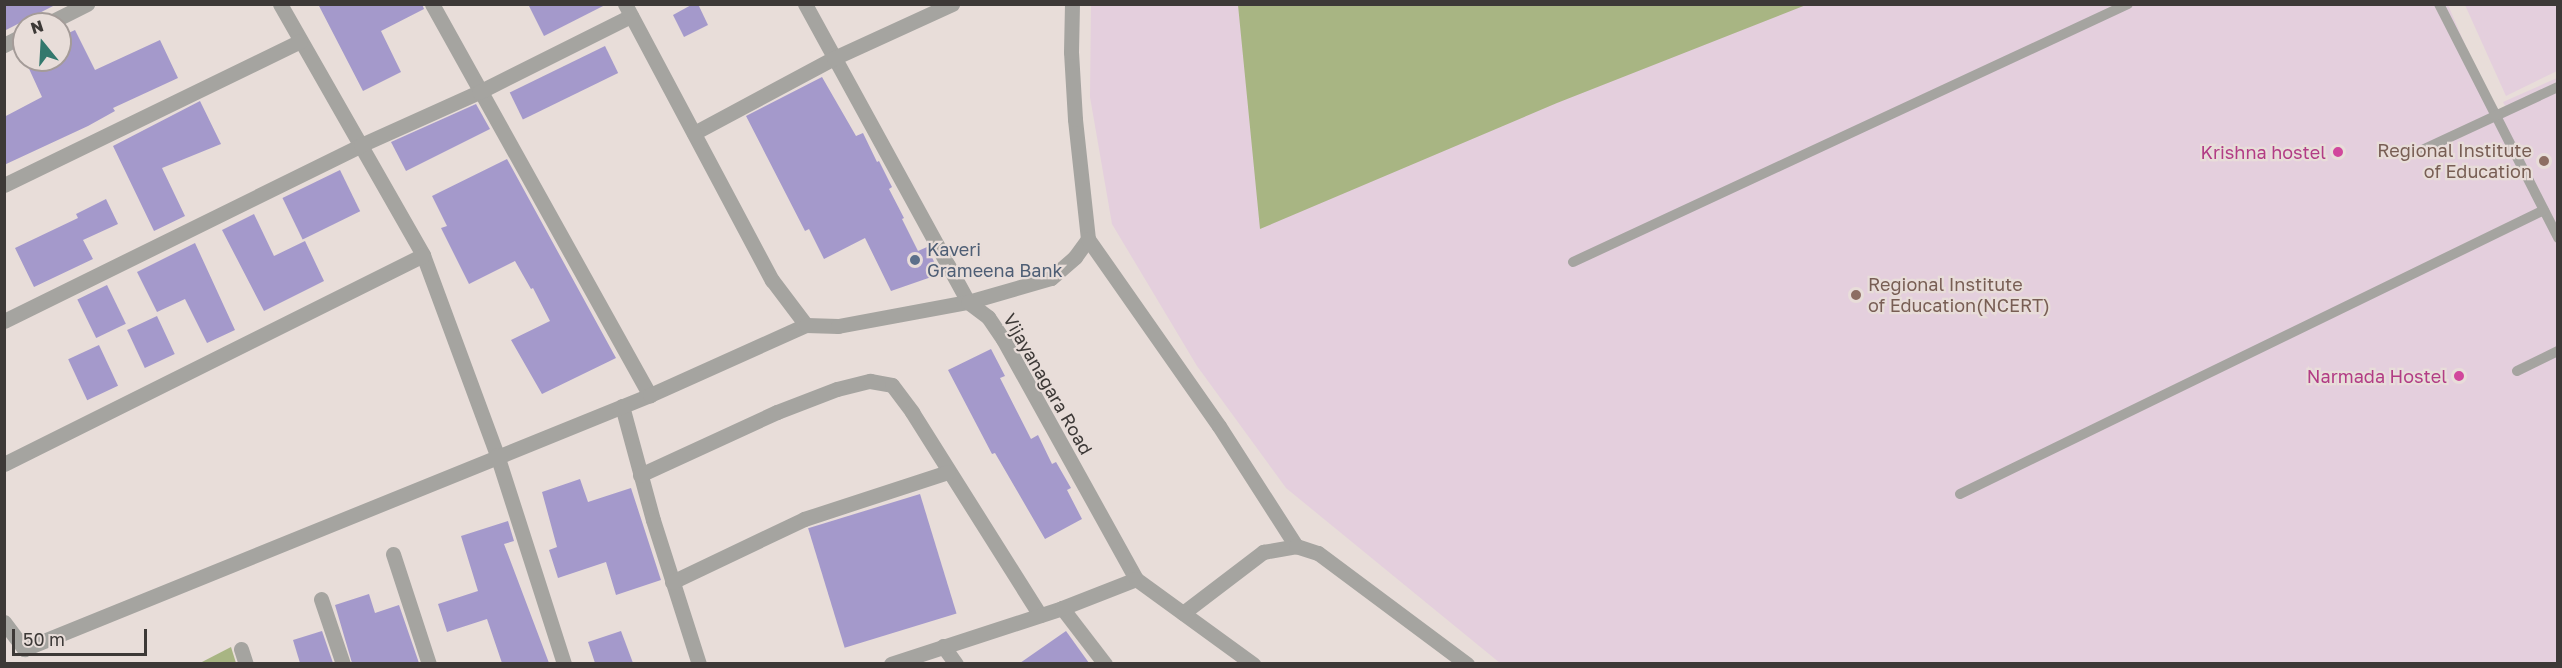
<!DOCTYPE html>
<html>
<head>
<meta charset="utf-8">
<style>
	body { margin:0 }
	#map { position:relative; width:2562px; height:668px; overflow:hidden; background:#e8ddd9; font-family:"Golos Text",sans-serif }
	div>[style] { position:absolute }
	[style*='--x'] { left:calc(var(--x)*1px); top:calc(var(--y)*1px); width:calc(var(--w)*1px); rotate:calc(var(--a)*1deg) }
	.education>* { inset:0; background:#e4cfdd }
	.green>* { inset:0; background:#a8b583 }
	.building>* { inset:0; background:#a499cb; transform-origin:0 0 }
	.service>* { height:10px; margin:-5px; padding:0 5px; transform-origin:5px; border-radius:5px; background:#a5a4a0 }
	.minor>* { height:15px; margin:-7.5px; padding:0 7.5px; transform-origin:7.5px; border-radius:7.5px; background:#a5a4a0 }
	.tertiary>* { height:15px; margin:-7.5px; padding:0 7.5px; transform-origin:7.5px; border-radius:7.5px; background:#a5a4a0 }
	.dots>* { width:16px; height:16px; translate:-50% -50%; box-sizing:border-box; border:3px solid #e8ddd9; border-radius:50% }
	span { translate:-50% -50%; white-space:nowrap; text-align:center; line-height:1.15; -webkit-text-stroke:4.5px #e8ddd9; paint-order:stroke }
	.education-label { font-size:18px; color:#785e54 }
	.right { translate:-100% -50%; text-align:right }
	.left { translate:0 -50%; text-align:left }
	.hotel-label { font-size:18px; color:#b23c85 }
	.service-label { font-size:18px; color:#4e5e75 }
	.street-label { font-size:18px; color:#3d3937 }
	.frame { position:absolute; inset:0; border:6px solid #3d3937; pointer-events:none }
	.north { position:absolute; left:12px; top:12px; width:60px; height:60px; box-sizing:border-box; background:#e8ddd9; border:2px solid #a49b98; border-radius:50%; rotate:342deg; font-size:16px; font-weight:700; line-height:24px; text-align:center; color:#3d3937 }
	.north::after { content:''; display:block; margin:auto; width:21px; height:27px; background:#33786d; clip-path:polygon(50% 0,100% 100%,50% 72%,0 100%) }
	.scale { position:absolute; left:12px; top:629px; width:135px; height:27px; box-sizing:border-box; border:3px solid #3d3937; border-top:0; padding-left:8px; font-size:18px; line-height:21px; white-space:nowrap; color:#3d3937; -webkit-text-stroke:4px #e8ddd9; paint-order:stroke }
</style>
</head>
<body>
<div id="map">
	<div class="education">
		<div style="clip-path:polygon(1091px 5px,2448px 5px,2495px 115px,2507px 110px,2503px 102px,2557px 78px,2557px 663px,1500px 663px,1286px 488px,1197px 366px,1112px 224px,1090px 97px)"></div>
		<div style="clip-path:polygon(2465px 5px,2557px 5px,2557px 71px,2506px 96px)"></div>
	</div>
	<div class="green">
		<div style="clip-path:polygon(1238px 5px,1238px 4px,1806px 5px,1557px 103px,1260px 229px)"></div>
		<div style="clip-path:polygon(231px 647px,236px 663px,200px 663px)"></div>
	</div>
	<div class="building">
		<div style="clip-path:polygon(4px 4px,57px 4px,4px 31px)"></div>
		<div style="clip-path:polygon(318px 4px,422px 4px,424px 9px,381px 31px,401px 72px,363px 91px)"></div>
		<div style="clip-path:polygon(528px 4px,607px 4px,544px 36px)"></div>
		<div style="clip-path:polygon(693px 4px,698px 4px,708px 25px,684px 37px,673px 15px)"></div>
		<div style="clip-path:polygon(75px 30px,95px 70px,160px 40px,178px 78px,113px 108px,115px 111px,88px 126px,4px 165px,4px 117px,42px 97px,25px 60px,60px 60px,60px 37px)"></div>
		<div style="left:605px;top:46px;width:30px;height:106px;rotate:64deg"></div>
		<div style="clip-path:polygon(822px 77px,856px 136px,863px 133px,877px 162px,879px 161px,892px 187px,889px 189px,904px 218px,902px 219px,918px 251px,927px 247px,940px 274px,891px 291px,865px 238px,824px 259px,809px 229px,805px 231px,746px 116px)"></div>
		<div style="clip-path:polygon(200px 101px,221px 144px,162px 168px,185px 216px,154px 231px,113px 146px)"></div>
		<div style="clip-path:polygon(476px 104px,490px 129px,406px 171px,391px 142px)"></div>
		<div style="clip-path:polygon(507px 159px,616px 358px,542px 394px,511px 340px,550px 321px,533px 288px,531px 289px,515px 261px,469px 284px,441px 228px,447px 226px,432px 196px)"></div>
		<div style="left:340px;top:170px;width:46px;height:64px;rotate:64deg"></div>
		<div style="clip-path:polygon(106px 199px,118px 224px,83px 240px,93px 259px,34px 287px,15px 248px,78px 218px,76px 214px)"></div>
		<div style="clip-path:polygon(254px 214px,274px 256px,305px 241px,324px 281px,264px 311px,222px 230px)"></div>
		<div style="clip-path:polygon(195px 243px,235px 330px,207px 343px,185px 299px,157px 312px,137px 272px)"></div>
		<div style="left:107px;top:285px;width:43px;height:33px;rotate:64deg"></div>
		<div style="left:157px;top:316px;width:42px;height:33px;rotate:65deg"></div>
		<div style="left:99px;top:345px;width:45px;height:34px;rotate:65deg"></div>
		<div style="clip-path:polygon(991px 349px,1005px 376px,1000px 378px,1031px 439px,1038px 435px,1052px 464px,1056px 462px,1071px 488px,1067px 490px,1082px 519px,1045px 539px,995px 453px,992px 454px,948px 370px)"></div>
		<div style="clip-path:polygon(580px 479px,588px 502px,631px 488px,661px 580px,616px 595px,606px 562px,558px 578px,549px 550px,557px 547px,542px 492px)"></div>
		<div style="left:920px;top:494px;width:125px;height:117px;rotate:73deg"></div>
		<div style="clip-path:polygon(508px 521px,514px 541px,504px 544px,549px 663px,502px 663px,487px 619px,447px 632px,438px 604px,478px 591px,461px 536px)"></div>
		<div style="clip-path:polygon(369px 594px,375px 613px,399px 605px,419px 663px,352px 663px,335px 605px)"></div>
		<div style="clip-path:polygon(322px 631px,333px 663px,300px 663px,293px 640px)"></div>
		<div style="clip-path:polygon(621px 631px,633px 663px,595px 663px,588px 642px)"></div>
		<div style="clip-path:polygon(1066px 631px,1089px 663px,1020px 663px)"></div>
	</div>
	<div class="service">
		<div style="--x:2439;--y:4;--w:263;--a:63"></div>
		<div style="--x:2420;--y:151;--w:152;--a:-24.9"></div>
		<div style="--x:1573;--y:262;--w:612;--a:-24.93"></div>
		<div style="--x:2517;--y:371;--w:46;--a:-26"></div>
		<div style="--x:1960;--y:494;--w:649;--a:-25.93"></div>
	</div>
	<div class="minor">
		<div style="--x:280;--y:4;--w:289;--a:60.3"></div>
		<div style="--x:423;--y:255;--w:213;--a:69.7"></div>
		<div style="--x:497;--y:455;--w:219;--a:72.2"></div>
		<div style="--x:432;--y:4;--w:448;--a:60.9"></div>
		<div style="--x:805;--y:4;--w:340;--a:61.3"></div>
		<div style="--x:968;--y:302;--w:86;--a:-16.1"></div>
		<div style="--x:1051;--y:278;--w:32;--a:-41"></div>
		<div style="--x:1075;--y:257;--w:22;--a:-54"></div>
		<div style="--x:1088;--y:239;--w:121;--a:-96.2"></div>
		<div style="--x:1075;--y:119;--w:67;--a:-93.4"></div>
		<div style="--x:1071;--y:52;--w:48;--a:-88.8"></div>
		<div style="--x:47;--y:24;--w:45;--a:-26.6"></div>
		<div style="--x:4;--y:45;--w:22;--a:-27"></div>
		<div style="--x:694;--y:133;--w:159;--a:-28.2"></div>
		<div style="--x:834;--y:58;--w:130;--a:-24.6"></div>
		<div style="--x:4;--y:185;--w:329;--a:-25.9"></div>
		<div style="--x:1088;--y:239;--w:228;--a:55"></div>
		<div style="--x:1219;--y:426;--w:143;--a:57.3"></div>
		<div style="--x:4;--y:321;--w:398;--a:-26.2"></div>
		<div style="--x:361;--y:145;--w:129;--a:-24.2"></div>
		<div style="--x:479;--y:92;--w:170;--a:-26.6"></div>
		<div style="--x:622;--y:406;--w:118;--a:74.8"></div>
		<div style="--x:653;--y:520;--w:151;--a:72.3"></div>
		<div style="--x:4;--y:464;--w:468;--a:-26.5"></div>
		<div style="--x:640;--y:475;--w:151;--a:-24.7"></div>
		<div style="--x:777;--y:412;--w:64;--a:-21"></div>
		<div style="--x:837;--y:389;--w:34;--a:-14"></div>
		<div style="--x:870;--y:381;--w:22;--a:10"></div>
		<div style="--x:892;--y:385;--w:34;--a:53"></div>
		<div style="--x:912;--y:412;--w:240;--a:57.8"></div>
		<div style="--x:393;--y:554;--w:116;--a:71.9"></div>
		<div style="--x:672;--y:582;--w:146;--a:-25.5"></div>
		<div style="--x:804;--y:519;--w:151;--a:-18.1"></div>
		<div style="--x:321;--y:599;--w:69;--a:71.3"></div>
		<div style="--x:1062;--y:608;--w:71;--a:52.5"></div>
		<div style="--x:1183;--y:613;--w:101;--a:-37.3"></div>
		<div style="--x:1263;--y:552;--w:34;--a:-10"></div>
		<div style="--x:1296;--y:546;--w:23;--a:18"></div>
		<div style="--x:1318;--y:553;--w:186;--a:36.7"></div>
		<div style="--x:4;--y:622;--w:34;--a:53"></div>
		<div style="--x:24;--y:649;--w:676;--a:-22.08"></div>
		<div style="--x:650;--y:395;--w:171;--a:-24.2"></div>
		<div style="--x:943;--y:646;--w:22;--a:54"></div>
		<div style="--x:241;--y:649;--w:16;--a:72"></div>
		<div style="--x:891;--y:664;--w:180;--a:-18.1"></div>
		<div style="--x:1062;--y:608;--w:79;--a:-21.4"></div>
	</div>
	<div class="tertiary">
		<div style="--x:625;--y:4;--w:313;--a:62"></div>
		<div style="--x:772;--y:280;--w:56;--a:52.9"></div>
		<div style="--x:806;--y:325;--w:32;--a:2"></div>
		<div style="--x:838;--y:326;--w:132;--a:-10.5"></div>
		<div style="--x:968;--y:302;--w:25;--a:37"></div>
		<div style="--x:988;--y:317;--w:27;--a:56"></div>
		<div style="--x:1003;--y:339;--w:274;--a:61"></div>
		<div style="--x:1136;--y:579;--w:145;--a:36"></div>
	</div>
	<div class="dots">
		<div style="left:2338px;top:152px;background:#d1479c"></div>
		<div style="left:2544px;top:161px;background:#8d6e63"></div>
		<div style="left:915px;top:260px;background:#5c6f8a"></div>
		<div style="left:1856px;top:295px;background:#8d6e63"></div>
		<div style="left:2459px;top:376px;background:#d1479c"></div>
	</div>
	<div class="education-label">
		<span class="right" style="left:2532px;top:161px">Regional Institute<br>of Education</span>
		<span class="left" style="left:1868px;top:295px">Regional Institute<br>of Education(NCERT)</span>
	</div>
	<div class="hotel-label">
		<span class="right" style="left:2326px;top:152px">Krishna hostel</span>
		<span class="right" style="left:2447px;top:376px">Narmada Hostel</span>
	</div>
	<div class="service-label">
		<span class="left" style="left:927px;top:260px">Kaveri<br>Grameena Bank</span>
	</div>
	<div class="street-label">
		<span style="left:1048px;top:384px;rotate:60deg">Vijayanagara Road</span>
	</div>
	<div class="frame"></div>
	<div class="north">N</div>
	<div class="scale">50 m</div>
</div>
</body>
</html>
